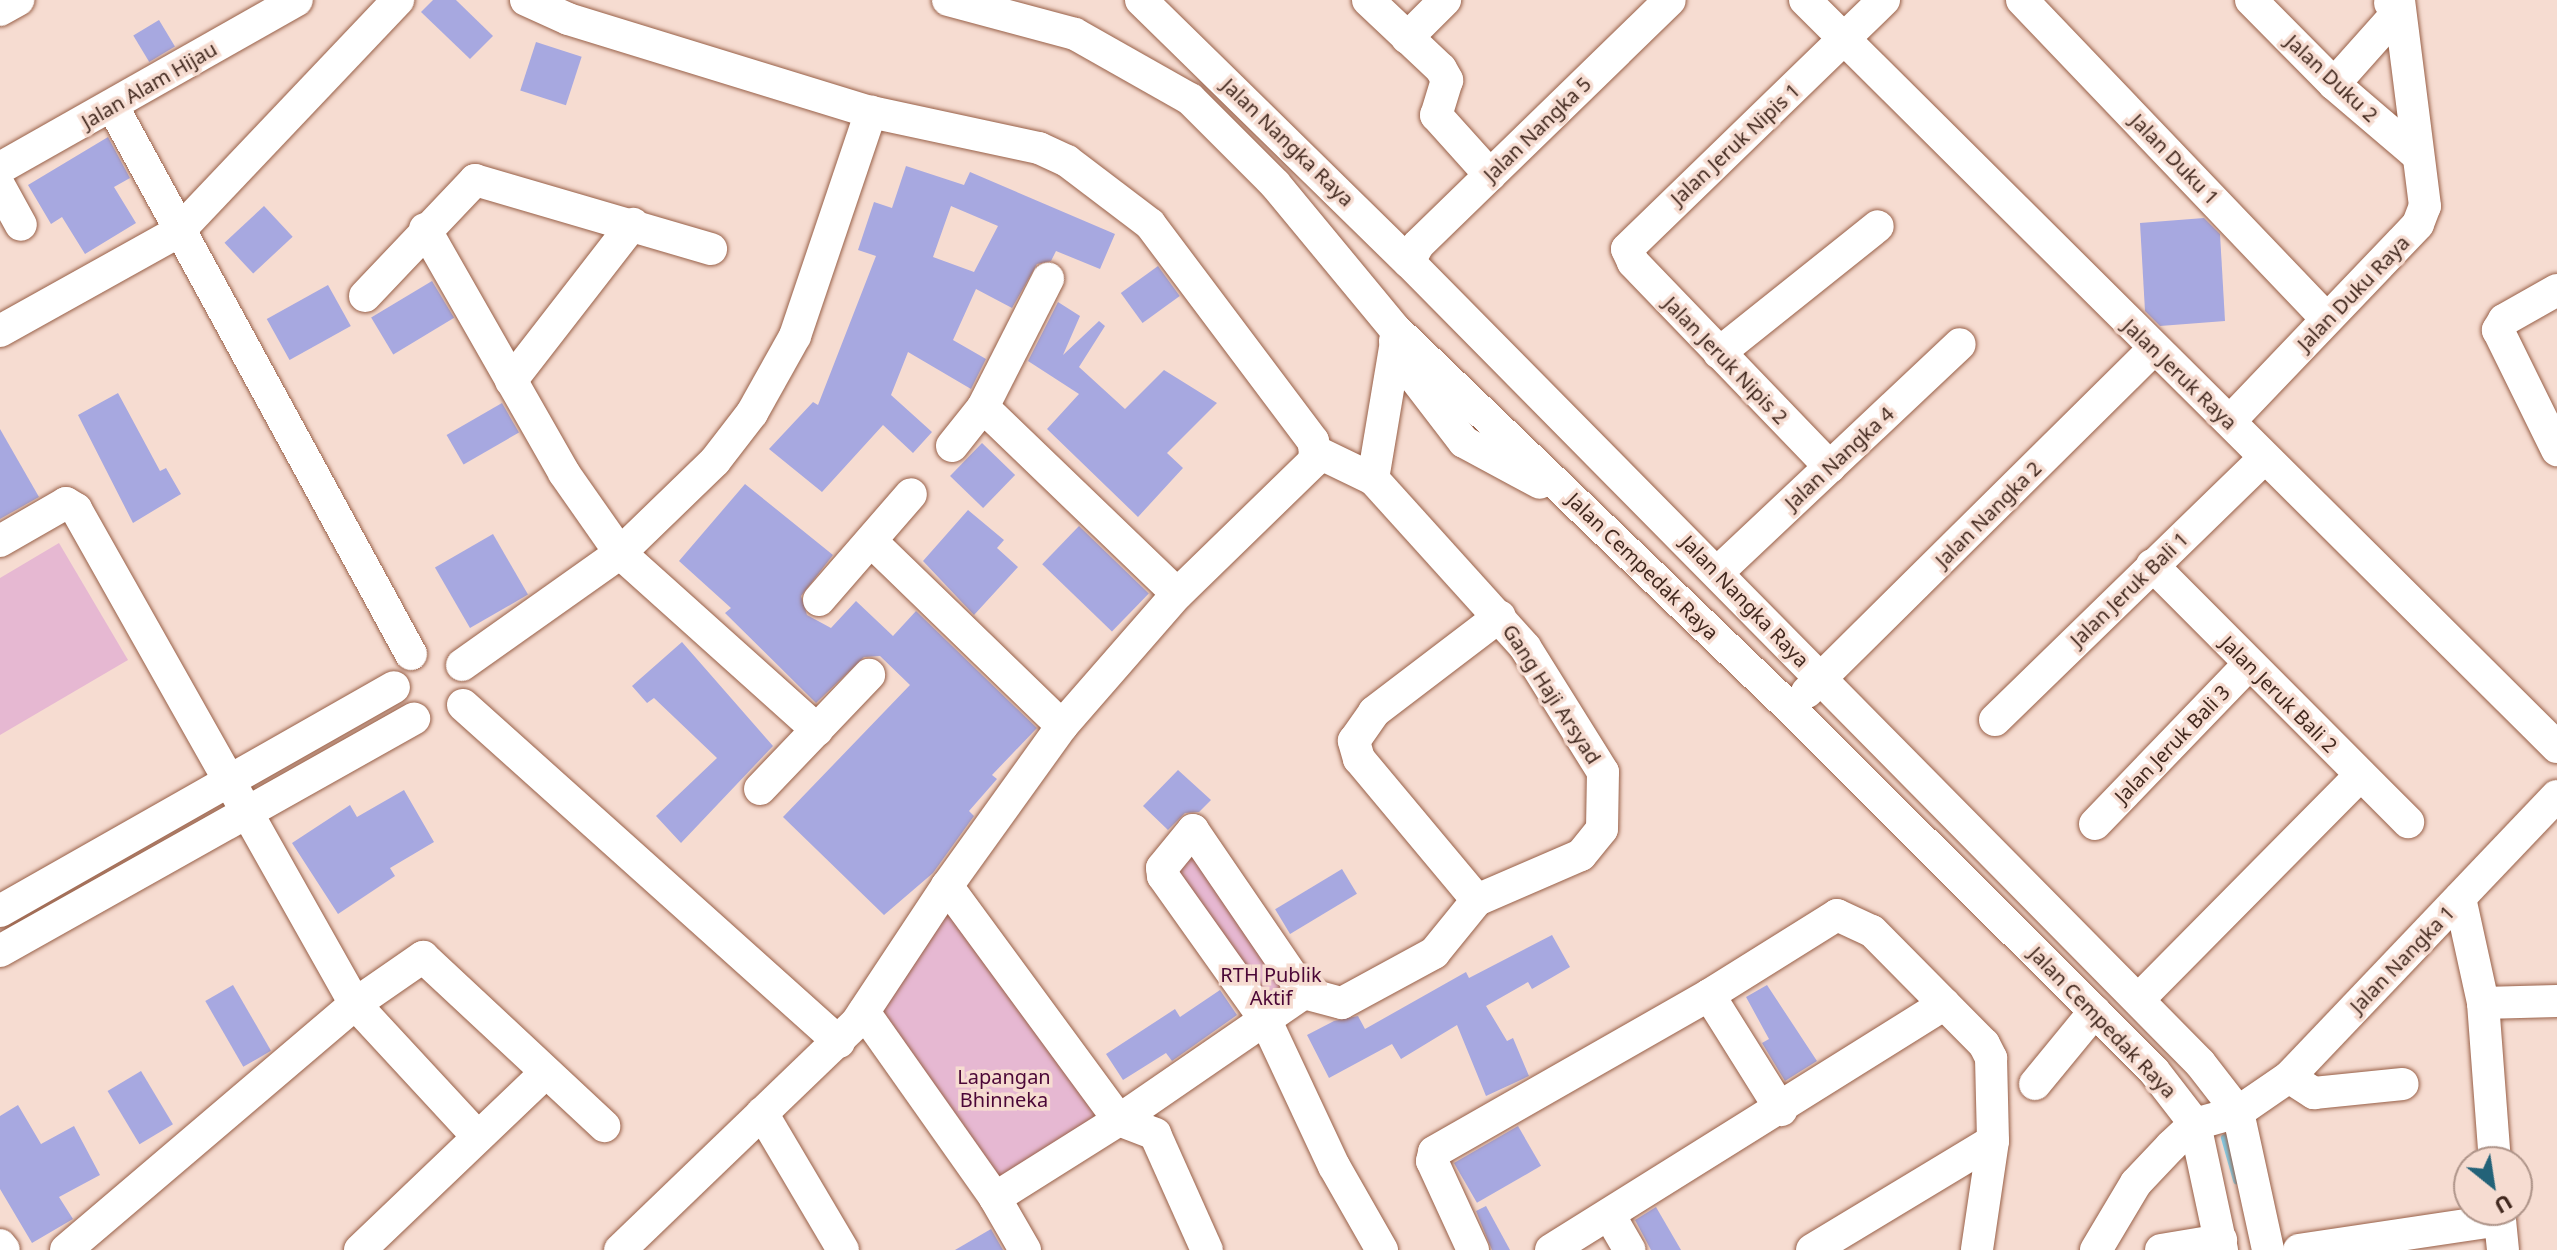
<!DOCTYPE html>
<html>
<head>
<meta charset="utf-8">
<style>
	body { margin:0 }
	#map { position:relative; width:2557px; height:1250px; overflow:hidden; background:#f6dcd1; font-family:"Noto Sans",sans-serif }
	div>[style] { position:absolute }
	[style*='--x'] { left:calc(var(--x)*1px); top:calc(var(--y)*1px); width:calc(var(--w)*1px); rotate:calc(var(--a)*1deg) }
	.green>* { inset:0; background:#e6b8d2; transform-origin:0 0 }
	.stream>* { height:8px; margin:-4px; padding:0 4px; transform-origin:4px; border-radius:4px; background:#82cae4 }
	.building>* { inset:0; background:#a7a8e0; transform-origin:0 0 }
	.roads { filter:drop-shadow(0 0 2px #986048) drop-shadow(0 0 2px #986048) }
	.minor>* { height:32px; margin:-16px; padding:0 16px; transform-origin:16px; border-radius:16px; background:#fff }
	span { translate:-50% -50%; white-space:nowrap; text-align:center; line-height:1.15; -webkit-text-stroke:7px #f6dcd1; paint-order:stroke }
	.street-label { font-size:20px; color:#41281e }
	.park-label { font-size:20px; color:#4b0737 }
	.north { position:absolute; left:2453px; top:1146px; width:80px; height:80px; box-sizing:border-box; background:#f6dcd1; border:2px solid #ae9489; border-radius:50%; rotate:150deg; font-size:22px; font-weight:700; line-height:32px; text-align:center; color:#41281e }
	.north::after { content:''; display:block; margin:auto; width:28px; height:36px; background:#236278; clip-path:polygon(50% 0,100% 100%,50% 72%,0 100%) }
</style>
</head>
<body>
<div id="map">
	<div class="green">
		<div style="clip-path:polygon(59px 543px,128px 660px,0 735px,0 578px)"></div>
		<div style="left:1193px;top:830px;width:197px;height:49px;rotate:56deg"></div>
		<div style="clip-path:polygon(945px 910px,1100px 1118px,1001px 1183px,877px 1013px)"></div>
	</div>
	<div class="stream">
		<div style="--x:2225;--y:1138;--w:44;--a:74.1"></div>
	</div>
	<div class="building">
		<div style="clip-path:polygon(433px 0,456px 0,493px 36px,470px 59px,421px 12px)"></div>
		<div style="left:159px;top:20px;width:31px;height:30px;rotate:59deg"></div>
		<div style="left:536px;top:42px;width:48px;height:51px;rotate:18deg"></div>
		<div style="clip-path:polygon(108px 137px,130px 178px,114px 187px,136px 223px,85px 254px,62px 217px,51px 224px,28px 185px)"></div>
		<div style="clip-path:polygon(evenodd,906px 166px,964px 185px,970px 172px,1115px 234px,1100px 269px,1056px 251px,1051px 261px,1037px 264px,1012px 308px,976px 289px,953px 340px,986px 359px,971px 389px,908px 352px,891px 395px,932px 432px,913px 453px,883px 425px,822px 492px,769px 449px,813px 402px,818px 405px,876px 256px,858px 250px,874px 202px,892px 208px,906px 166px,951px 206px,998px 226px,974px 272px,933px 257px,951px 206px)"></div>
		<div style="left:264px;top:206px;width:42px;height:54px;rotate:47deg"></div>
		<div style="clip-path:polygon(2204px 218px,2220px 234px,2225px 321px,2160px 326px,2145px 311px,2140px 223px)"></div>
		<div style="left:1158px;top:266px;width:37px;height:46px;rotate:54deg"></div>
		<div style="left:432px;top:281px;width:43px;height:71px;rotate:59deg"></div>
		<div style="left:328px;top:285px;width:47px;height:70px;rotate:61deg"></div>
		<div style="clip-path:polygon(1058px 302px,1080px 316px,1063px 355px,1099px 321px,1105px 326px,1079px 367px,1125px 409px,1164px 370px,1217px 403px,1167px 453px,1183px 468px,1138px 517px,1047px 429px,1079px 394px,1028px 361px)"></div>
		<div style="clip-path:polygon(118px 393px,160px 471px,166px 468px,181px 494px,133px 523px,78px 415px)"></div>
		<div style="left:502px;top:403px;width:34px;height:64px;rotate:60deg"></div>
		<div style="clip-path:polygon(0 429px,39px 497px,0 519px)"></div>
		<div style="left:982px;top:443px;width:46px;height:46px;rotate:44deg"></div>
		<div style="clip-path:polygon(745px 484px,833px 555px,801px 596px,807px 615px,831px 628px,856px 601px,893px 636px,916px 611px,1037px 728px,992px 775px,997px 779px,969px 811px,974px 816px,933px 873px,884px 915px,783px 817px,910px 685px,880px 656px,864px 657px,816px 703px,725px 613px,731px 608px,679px 561px)"></div>
		<div style="clip-path:polygon(968px 510px,1004px 540px,997px 548px,1018px 567px,974px 615px,923px 561px)"></div>
		<div style="left:1079px;top:526px;width:97px;height:53px;rotate:44deg"></div>
		<div style="left:493px;top:534px;width:70px;height:67px;rotate:60deg"></div>
		<div style="clip-path:polygon(682px 642px,773px 746px,681px 843px,656px 816px,717px 758px,654px 698px,647px 703px,632px 686px)"></div>
		<div style="clip-path:polygon(1178px 770px,1211px 800px,1199px 812px,1185px 813px,1168px 830px,1143px 806px)"></div>
		<div style="clip-path:polygon(404px 790px,434px 842px,390px 868px,395px 876px,338px 914px,292px 843px,350px 805px,357px 817px)"></div>
		<div style="left:1342px;top:869px;width:29px;height:78px;rotate:59deg"></div>
		<div style="clip-path:polygon(1552px 935px,1570px 967px,1532px 989px,1528px 982px,1486px 1006px,1507px 1041px,1513px 1038px,1529px 1076px,1486px 1096px,1457px 1025px,1401px 1059px,1392px 1044px,1329px 1078px,1307px 1035px,1334px 1021px,1358px 1016px,1365px 1029px,1466px 972px,1469px 978px)"></div>
		<div style="left:233px;top:985px;width:76px;height:32px;rotate:60deg"></div>
		<div style="clip-path:polygon(1767px 985px,1817px 1061px,1785px 1081px,1762px 1043px,1769px 1039px,1746px 997px)"></div>
		<div style="clip-path:polygon(1220px 990px,1237px 1015px,1172px 1061px,1166px 1053px,1123px 1080px,1106px 1054px,1175px 1009px,1180px 1017px)"></div>
		<div style="left:141px;top:1071px;width:62px;height:39px;rotate:59deg"></div>
		<div style="clip-path:polygon(18px 1105px,41px 1144px,74px 1126px,100px 1175px,59px 1197px,73px 1219px,32px 1243px,0 1189px,0 1116px)"></div>
		<div style="left:1518px;top:1126px;width:46px;height:74px;rotate:60deg"></div>
		<div style="clip-path:polygon(1486px 1206px,1510px 1250px,1492px 1250px,1476px 1211px)"></div>
		<div style="clip-path:polygon(1656px 1207px,1681px 1250px,1651px 1250px,1635px 1220px)"></div>
		<div style="clip-path:polygon(991px 1229px,1003px 1250px,955px 1250px)"></div>
	</div>
	<div class="roads">
		<div class="minor">
			<div style="--x:526;--y:0;--w:46;--a:24.3"></div>
			<div style="--x:568;--y:19;--w:317;--a:17.1"></div>
			<div style="--x:871;--y:112;--w:172;--a:12.1"></div>
			<div style="--x:1039;--y:148;--w:31;--a:25"></div>
			<div style="--x:1067;--y:161;--w:104;--a:37.2"></div>
			<div style="--x:1150;--y:224;--w:271;--a:53.1"></div>
			<div style="--x:1313;--y:441;--w:10;--a:79"></div>
			<div style="--x:1315;--y:451;--w:10;--a:96"></div>
			<div style="--x:1314;--y:461;--w:191;--a:135.8"></div>
			<div style="--x:1177;--y:594;--w:175;--a:131.1"></div>
			<div style="--x:1062;--y:726;--w:197;--a:125.7"></div>
			<div style="--x:947;--y:886;--w:163;--a:123.5"></div>
			<div style="--x:857;--y:1022;--w:329;--a:136.1"></div>
			<div style="--x:948;--y:0;--w:131;--a:15"></div>
			<div style="--x:1075;--y:34;--w:132;--a:29.5"></div>
			<div style="--x:1190;--y:99;--w:120;--a:45"></div>
			<div style="--x:1275;--y:184;--w:187;--a:50.4"></div>
			<div style="--x:1394;--y:328;--w:549;--a:43.82"></div>
			<div style="--x:1790;--y:708;--w:514;--a:44.92"></div>
			<div style="--x:2154;--y:1071;--w:67;--a:52.3"></div>
			<div style="--x:2195;--y:1124;--w:129;--a:77.9"></div>
			<div style="--x:1141;--y:0;--w:375;--a:44.4"></div>
			<div style="--x:1409;--y:262;--w:1126;--a:45.36"></div>
			<div style="--x:2200;--y:1063;--w:62;--a:52.2"></div>
			<div style="--x:2238;--y:1112;--w:141;--a:77.7"></div>
			<div style="--x:1368;--y:0;--w:100;--a:43.4"></div>
			<div style="--x:1441;--y:69;--w:13;--a:61"></div>
			<div style="--x:1447;--y:80;--w:37;--a:107"></div>
			<div style="--x:1436;--y:115;--w:81;--a:48"></div>
			<div style="--x:1805;--y:0;--w:1060;--a:44.81"></div>
			<div style="--x:2022;--y:0;--w:441;--a:46.3"></div>
			<div style="--x:2251;--y:0;--w:118;--a:45.3"></div>
			<div style="--x:2334;--y:84;--w:108;--a:40.5"></div>
			<div style="--x:0;--y:10;--w:21;--a:-29"></div>
			<div style="--x:1407;--y:38;--w:54;--a:-45"></div>
			<div style="--x:2334;--y:84;--w:98;--a:-48.3"></div>
			<div style="--x:2399;--y:11;--w:12;--a:-138"></div>
			<div style="--x:113;--y:107;--w:623;--a:61.42"></div>
			<div style="--x:0;--y:168;--w:341;--a:-29.5"></div>
			<div style="--x:0;--y:187;--w:43;--a:61.1"></div>
			<div style="--x:425;--y:229;--w:281;--a:60.3"></div>
			<div style="--x:564;--y:473;--w:98;--a:55"></div>
			<div style="--x:620;--y:553;--w:265;--a:41.9"></div>
			<div style="--x:1409;--y:262;--w:19;--a:-62"></div>
			<div style="--x:1418;--y:245;--w:351;--a:-44.2"></div>
			<div style="--x:2557;--y:290;--w:61;--a:150.5"></div>
			<div style="--x:2504;--y:320;--w:12;--a:121"></div>
			<div style="--x:2498;--y:330;--w:134;--a:63.8"></div>
			<div style="--x:365;--y:296;--w:160;--a:-46.5"></div>
			<div style="--x:475;--y:180;--w:246;--a:16.3"></div>
			<div style="--x:0;--y:331;--w:204;--a:-29.1"></div>
			<div style="--x:178;--y:232;--w:320;--a:-46.5"></div>
			<div style="--x:1395;--y:341;--w:20;--a:72"></div>
			<div style="--x:1401;--y:360;--w:103;--a:52.5"></div>
			<div style="--x:1464;--y:442;--w:86;--a:28.3"></div>
			<div style="--x:1719;--y:353;--w:203;--a:-38.6"></div>
			<div style="--x:511;--y:381;--w:199;--a:-52.2"></div>
			<div style="--x:983;--y:407;--w:269;--a:43.9"></div>
			<div style="--x:2230;--y:421;--w:272;--a:-46.3"></div>
			<div style="--x:2418;--y:224;--w:19;--a:-69"></div>
			<div style="--x:2425;--y:206;--w:208;--a:-97.2"></div>
			<div style="--x:952;--y:446;--w:50;--a:-51.5"></div>
			<div style="--x:983;--y:407;--w:144;--a:-63.1"></div>
			<div style="--x:1315;--y:451;--w:64;--a:25.8"></div>
			<div style="--x:1830;--y:467;--w:284;--a:-133.9"></div>
			<div style="--x:1633;--y:262;--w:14;--a:-115"></div>
			<div style="--x:1627;--y:249;--w:358;--a:-44.1"></div>
			<div style="--x:0;--y:541;--w:76;--a:-29.9"></div>
			<div style="--x:66;--y:503;--w:12;--a:31"></div>
			<div style="--x:76;--y:509;--w:568;--a:60.59"></div>
			<div style="--x:355;--y:1004;--w:181;--a:47.2"></div>
			<div style="--x:871;--y:541;--w:266;--a:44.1"></div>
			<div style="--x:2152;--y:565;--w:363;--a:45.1"></div>
			<div style="--x:1718;--y:572;--w:332;--a:-43.3"></div>
			<div style="--x:819;--y:600;--w:140;--a:-49"></div>
			<div style="--x:462;--y:665;--w:194;--a:-35.3"></div>
			<div style="--x:620;--y:553;--w:132;--a:-44.1"></div>
			<div style="--x:715;--y:461;--w:61;--a:-52.4"></div>
			<div style="--x:752;--y:413;--w:88;--a:-60.8"></div>
			<div style="--x:795;--y:336;--w:237;--a:-71.3"></div>
			<div style="--x:1807;--y:692;--w:488;--a:-44.7"></div>
			<div style="--x:463;--y:705;--w:505;--a:41.87"></div>
			<div style="--x:1995;--y:720;--w:376;--a:-44.2"></div>
			<div style="--x:760;--y:789;--w:158;--a:-46.3"></div>
			<div style="--x:2095;--y:824;--w:222;--a:-46.1"></div>
			<div style="--x:947;--y:886;--w:290;--a:53.7"></div>
			<div style="--x:1119;--y:1120;--w:39;--a:21"></div>
			<div style="--x:1155;--y:1134;--w:127;--a:65.9"></div>
			<div style="--x:2460;--y:898;--w:107;--a:77.6"></div>
			<div style="--x:2483;--y:1003;--w:159;--a:85.7"></div>
			<div style="--x:1477;--y:900;--w:184;--a:-129.9"></div>
			<div style="--x:1359;--y:759;--w:19;--a:-106"></div>
			<div style="--x:1354;--y:741;--w:35;--a:-55"></div>
			<div style="--x:1374;--y:712;--w:158;--a:-37.3"></div>
			<div style="--x:0;--y:911;--w:453;--a:-29.6"></div>
			<div style="--x:0;--y:951;--w:475;--a:-29.3"></div>
			<div style="--x:1304;--y:993;--w:39;--a:15"></div>
			<div style="--x:1342;--y:1003;--w:105;--a:-28.5"></div>
			<div style="--x:1434;--y:953;--w:68;--a:-50.9"></div>
			<div style="--x:1477;--y:900;--w:113;--a:-23.4"></div>
			<div style="--x:1581;--y:855;--w:33;--a:-51"></div>
			<div style="--x:1602;--y:829;--w:57;--a:-89"></div>
			<div style="--x:1603;--y:772;--w:147;--a:-122"></div>
			<div style="--x:1525;--y:647;--w:227;--a:-132.1"></div>
			<div style="--x:1373;--y:479;--w:133;--a:-80.5"></div>
			<div style="--x:1304;--y:993;--w:197;--a:-124.3"></div>
			<div style="--x:1193;--y:830;--w:49;--a:129.2"></div>
			<div style="--x:1162;--y:868;--w:8;--a:83"></div>
			<div style="--x:1163;--y:876;--w:178;--a:54.6"></div>
			<div style="--x:1266;--y:1021;--w:160;--a:64.9"></div>
			<div style="--x:1334;--y:1166;--w:97;--a:60.3"></div>
			<div style="--x:1709;--y:995;--w:136;--a:57.9"></div>
			<div style="--x:2139;--y:999;--w:315;--a:-45.3"></div>
			<div style="--x:2483;--y:1003;--w:74;--a:-1.5"></div>
			<div style="--x:864;--y:1012;--w:228;--a:54.8"></div>
			<div style="--x:995;--y:1198;--w:60;--a:60"></div>
			<div style="--x:2289;--y:1077;--w:30;--a:33"></div>
			<div style="--x:2314;--y:1093;--w:89;--a:-5.8"></div>
			<div style="--x:2035;--y:1084;--w:94;--a:-50.6"></div>
			<div style="--x:762;--y:1113;--w:159;--a:59.4"></div>
			<div style="--x:995;--y:1198;--w:146;--a:-32.2"></div>
			<div style="--x:1119;--y:1120;--w:224;--a:-34.5"></div>
			<div style="--x:2499;--y:1210;--w:40;--a:84.3"></div>
			<div style="--x:1610;--y:1216;--w:39;--a:60"></div>
			<div style="--x:0;--y:1245;--w:6;--a:51"></div>
			<div style="--x:66;--y:1250;--w:380;--a:-40.4"></div>
			<div style="--x:355;--y:1004;--w:83;--a:-34.7"></div>
			<div style="--x:423;--y:957;--w:248;--a:43"></div>
			<div style="--x:360;--y:1250;--w:257;--a:-43.7"></div>
			<div style="--x:1473;--y:1250;--w:98;--a:-114.7"></div>
			<div style="--x:1432;--y:1161;--w:9;--a:-77"></div>
			<div style="--x:1434;--y:1152;--w:317;--a:-29.7"></div>
			<div style="--x:1709;--y:995;--w:151;--a:-32"></div>
			<div style="--x:1837;--y:915;--w:38;--a:25"></div>
			<div style="--x:1872;--y:931;--w:159;--a:45.3"></div>
			<div style="--x:1984;--y:1044;--w:16;--a:63"></div>
			<div style="--x:1991;--y:1058;--w:83;--a:88.6"></div>
			<div style="--x:1993;--y:1141;--w:110;--a:98.4"></div>
			<div style="--x:1551;--y:1250;--w:464;--a:-32"></div>
			<div style="--x:1812;--y:1250;--w:211;--a:-31.1"></div>
			<div style="--x:2096;--y:1250;--w:78;--a:-59.2"></div>
			<div style="--x:2136;--y:1183;--w:51;--a:-46.6"></div>
			<div style="--x:2171;--y:1146;--w:33;--a:-43"></div>
			<div style="--x:2195;--y:1124;--w:45;--a:-15.6"></div>
			<div style="--x:2238;--y:1112;--w:62;--a:-34.5"></div>
			<div style="--x:2289;--y:1077;--w:388;--a:-46.4"></div>
			<div style="--x:2161;--y:1250;--w:61;--a:-9.5"></div>
			<div style="--x:2299;--y:1250;--w:203;--a:-8.5"></div>
		</div>
	</div>
	<div class="street-label">
		<span style="left:2332px;top:78px;rotate:43deg">Jalan Duku 2</span>
		<span style="left:149px;top:85px;rotate:-30deg">Jalan Alam Hijau</span>
		<span style="left:1537px;top:129px;rotate:-44deg">Jalan Nangka 5</span>
		<span style="left:1288px;top:142px;rotate:44deg">Jalan Nangka Raya</span>
		<span style="left:1735px;top:144px;rotate:-43deg">Jalan Jeruk Nipis 1</span>
		<span style="left:2175px;top:159px;rotate:46deg">Jalan Duku 1</span>
		<span style="left:2353px;top:293px;rotate:-46deg">Jalan Duku Raya</span>
		<span style="left:1726px;top:360px;rotate:46deg">Jalan Jeruk Nipis 2</span>
		<span style="left:2180px;top:374px;rotate:44deg">Jalan Jeruk Raya</span>
		<span style="left:1839px;top:458px;rotate:-43deg">Jalan Nangka 4</span>
		<span style="left:1988px;top:514px;rotate:-45deg">Jalan Nangka 2</span>
		<span style="left:1643px;top:566px;rotate:44deg">Jalan Cempedak Raya</span>
		<span style="left:2129px;top:589px;rotate:-44deg">Jalan Jeruk Bali 1</span>
		<span style="left:1745px;top:601px;rotate:46deg">Jalan Nangka Raya</span>
		<span style="left:1552px;top:694px;rotate:57deg">Gang Haji Arsyad</span>
		<span style="left:2279px;top:694px;rotate:45deg">Jalan Jeruk Bali 2</span>
		<span style="left:2172px;top:744px;rotate:-46deg">Jalan Jeruk Bali 3</span>
		<span style="left:2402px;top:959px;rotate:-46deg">Jalan Nangka 1</span>
		<span style="left:2103px;top:1022px;rotate:46deg">Jalan Cempedak Raya</span>
	</div>
	<div class="park-label">
		<span style="left:1271px;top:986px">RTH Publik<br>Aktif</span>
		<span style="left:1004px;top:1088px">Lapangan<br>Bhinneka</span>
	</div>
	<div class="north">U</div>
</div>
</body>
</html>
